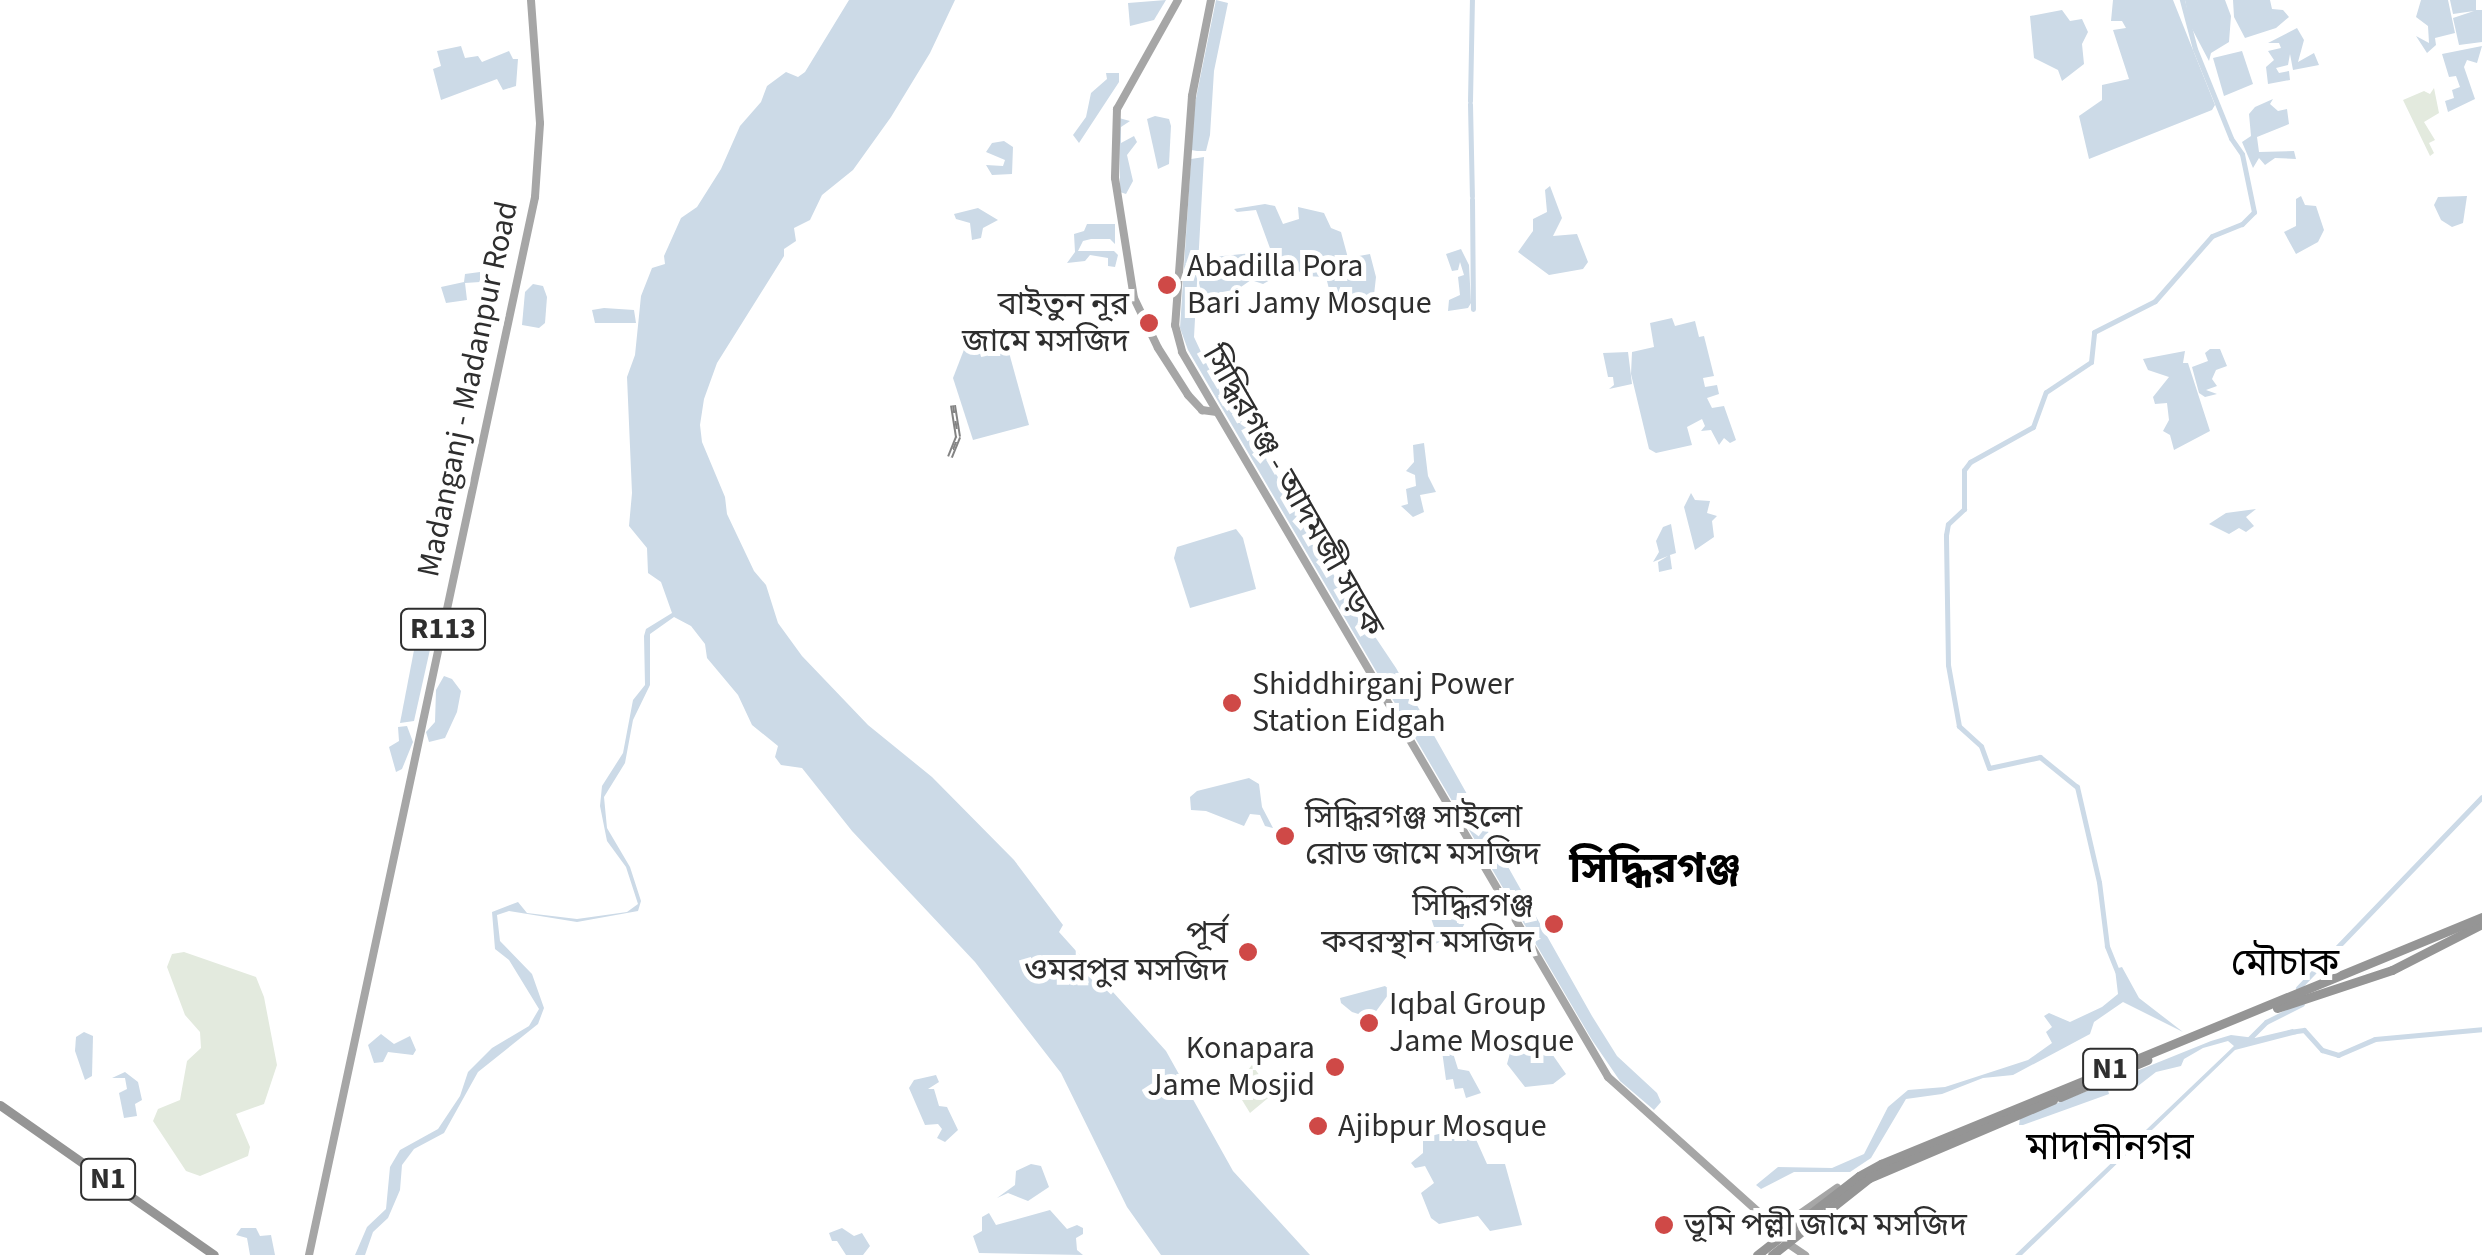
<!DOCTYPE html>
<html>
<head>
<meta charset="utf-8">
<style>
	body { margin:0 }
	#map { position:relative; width:2482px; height:1255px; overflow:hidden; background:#fff; font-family:"Source Sans 3","Noto Sans Bengali",sans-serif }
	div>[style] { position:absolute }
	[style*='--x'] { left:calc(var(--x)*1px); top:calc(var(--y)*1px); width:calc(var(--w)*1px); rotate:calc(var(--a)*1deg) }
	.green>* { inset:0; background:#e3eade }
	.water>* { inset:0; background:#ccdae7 }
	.canal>* { height:5px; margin:-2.5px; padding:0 2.5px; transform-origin:2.5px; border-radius:2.5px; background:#ccdae7 }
	.primary>* { height:8px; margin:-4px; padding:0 4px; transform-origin:4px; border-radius:4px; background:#a6a6a6 }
	.highway>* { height:9px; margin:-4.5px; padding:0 4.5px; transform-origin:4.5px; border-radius:4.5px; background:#959595 }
	.rail>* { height:6px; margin-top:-3px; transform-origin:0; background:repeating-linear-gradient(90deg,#fff 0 8px,#838383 0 16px); box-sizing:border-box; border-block:2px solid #838383 }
	.dots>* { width:28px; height:28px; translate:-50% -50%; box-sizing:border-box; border:5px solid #fff; border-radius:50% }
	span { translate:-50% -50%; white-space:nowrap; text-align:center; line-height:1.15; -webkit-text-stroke:10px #fff; paint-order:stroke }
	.shield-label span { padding:2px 8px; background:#fff; border:2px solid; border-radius:8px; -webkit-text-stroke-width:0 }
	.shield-label { font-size:30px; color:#2e2e2e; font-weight:700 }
	.poi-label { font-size:32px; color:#2e2e2e }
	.left { translate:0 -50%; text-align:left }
	.right { translate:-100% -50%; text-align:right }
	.street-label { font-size:32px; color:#2e2e2e }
	.quarter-label { font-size:38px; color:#000 }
	.district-label { font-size:42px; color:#000; font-weight:700 }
</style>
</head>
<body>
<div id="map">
	<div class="green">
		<div style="clip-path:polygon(2434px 88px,2439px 113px,2424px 122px,2435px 140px,2429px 143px,2434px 153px,2430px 156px,2403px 100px,2424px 91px,2430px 94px)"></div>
		<div style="clip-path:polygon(184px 952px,256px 977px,264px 997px,277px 1065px,264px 1104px,236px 1114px,250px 1147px,248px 1156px,200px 1176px,186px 1171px,153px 1121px,158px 1109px,180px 1100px,187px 1061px,201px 1048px,200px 1032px,185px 1015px,167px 967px,172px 954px)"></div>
		<div style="clip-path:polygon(1252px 1065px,1273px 1094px,1250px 1113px,1234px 1087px)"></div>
	</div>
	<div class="water">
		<div style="clip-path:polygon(849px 0,955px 0,930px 53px,891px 117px,853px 170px,822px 195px,810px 220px,794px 228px,796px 241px,784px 249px,784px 256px,717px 363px,704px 399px,700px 425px,702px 442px,725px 497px,727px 514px,754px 571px,766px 585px,778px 623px,802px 656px,868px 725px,932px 777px,1014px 860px,1063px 925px,1059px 932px,1166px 1051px,1233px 1171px,1310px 1255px,1161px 1255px,1127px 1207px,1061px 1073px,975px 962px,852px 831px,802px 768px,781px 765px,775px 757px,778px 746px,752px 725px,738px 695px,707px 658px,705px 644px,691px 626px,674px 617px,650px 634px,650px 685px,633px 720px,625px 763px,604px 797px,607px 828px,630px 867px,641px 901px,638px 911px,577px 922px,509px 911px,497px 915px,500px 941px,532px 974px,544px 1008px,538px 1024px,478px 1072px,444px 1133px,414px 1149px,402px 1165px,400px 1190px,388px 1218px,373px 1232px,365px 1255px,355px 1255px,367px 1227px,386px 1209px,390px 1167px,400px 1150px,438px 1129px,460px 1096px,468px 1072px,492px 1048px,529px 1026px,539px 1009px,509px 960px,495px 949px,492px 912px,518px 902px,527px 913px,577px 919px,627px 912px,638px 904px,626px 867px,607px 841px,600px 806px,602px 786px,623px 753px,633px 700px,645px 685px,644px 636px,646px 629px,672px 613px,661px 582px,648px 573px,647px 548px,629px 526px,632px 493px,627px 377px,635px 355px,641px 296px,652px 268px,665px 264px,664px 256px,681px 218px,697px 207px,721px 169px,740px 126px,761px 102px,767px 86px,786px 72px,798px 77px,805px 72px)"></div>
		<div style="clip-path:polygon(1166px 0,1154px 20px,1130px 26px,1128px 3px)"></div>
		<div style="clip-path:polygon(1216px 0,1228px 3px,1214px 71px,1210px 135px,1206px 151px,1197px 151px,1191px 150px,1195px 103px)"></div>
		<div style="clip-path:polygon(2113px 0,2173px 0,2215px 105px,2212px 110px,2089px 159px,2079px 116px,2102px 100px,2102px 85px,2129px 79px,2113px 30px,2126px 28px,2122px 21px,2111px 21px)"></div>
		<div style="clip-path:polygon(2185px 0,2225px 0,2231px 16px,2229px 42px,2211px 53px,2209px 61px,2190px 25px)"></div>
		<div style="clip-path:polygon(2233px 0,2270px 0,2272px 9px,2283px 10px,2289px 17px,2276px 28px,2245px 38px,2234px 17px)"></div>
		<div style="clip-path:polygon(2421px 0,2448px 0,2455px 33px,2435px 38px,2436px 45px,2427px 53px,2416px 36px,2429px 43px,2428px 26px,2416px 17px)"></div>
		<div style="clip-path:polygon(2450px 0,2476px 0,2476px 10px,2482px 10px,2482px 42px,2459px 45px,2453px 18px,2474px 11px,2453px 14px)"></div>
		<div style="clip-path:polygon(2062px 10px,2070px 21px,2082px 19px,2088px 32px,2082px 44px,2084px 64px,2062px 81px,2058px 70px,2034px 58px,2030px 16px)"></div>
		<div style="clip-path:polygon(2297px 28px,2304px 40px,2298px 62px,2314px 53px,2319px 65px,2293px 70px,2290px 54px,2288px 65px,2276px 68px,2279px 73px,2289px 71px,2290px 80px,2268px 84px,2266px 67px,2274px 60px,2268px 51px,2281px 48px,2279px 43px,2268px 43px)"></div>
		<div style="clip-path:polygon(461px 46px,465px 58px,478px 56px,482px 62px,509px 51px,513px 59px,518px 59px,516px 86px,503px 90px,497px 79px,441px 100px,433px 69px,441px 66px,437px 51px)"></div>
		<div style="clip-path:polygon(2482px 46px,2477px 63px,2467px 60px,2464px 67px,2475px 99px,2448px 112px,2445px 101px,2454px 98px,2452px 90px,2460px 87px,2456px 76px,2449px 77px,2442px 54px)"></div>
		<div style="clip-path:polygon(2242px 51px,2253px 84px,2224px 96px,2213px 58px)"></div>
		<div style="clip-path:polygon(1106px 73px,1119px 73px,1119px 82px,1079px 143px,1073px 135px,1086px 117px,1091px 93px,1107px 79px)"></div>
		<div style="clip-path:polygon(2273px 99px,2270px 104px,2278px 111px,2287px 109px,2289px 124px,2257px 137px,2259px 152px,2294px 151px,2296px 159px,2275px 158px,2265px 165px,2259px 158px,2253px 168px,2242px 142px,2251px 136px,2249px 114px,2255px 107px)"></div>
		<div style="clip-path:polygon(1155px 116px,1169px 119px,1171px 126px,1169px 164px,1158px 169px,1147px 119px)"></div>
		<div style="clip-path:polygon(1119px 118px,1130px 121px,1121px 127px,1121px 143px,1134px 136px,1137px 142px,1127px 155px,1133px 181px,1126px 194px,1120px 192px)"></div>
		<div style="clip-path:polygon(1004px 141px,1013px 147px,1012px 174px,992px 175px,986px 165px,1003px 166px,1005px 160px,986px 152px,992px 143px)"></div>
		<div style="clip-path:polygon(1204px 157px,1194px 337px,1208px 367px,1281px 482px,1311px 541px,1396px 668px,1592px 1016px,1617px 1056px,1657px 1093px,1661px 1102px,1654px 1110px,1620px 1081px,1592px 1040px,1188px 350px,1180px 328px,1191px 159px)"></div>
		<div style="clip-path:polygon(1550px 186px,1562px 218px,1553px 236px,1577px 234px,1588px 262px,1583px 269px,1549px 275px,1518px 252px,1533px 231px,1533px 219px,1547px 212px,1545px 190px)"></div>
		<div style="clip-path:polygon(2301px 196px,2305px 205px,2316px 206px,2324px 230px,2318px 242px,2296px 254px,2284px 232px,2296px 226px,2296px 199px)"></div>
		<div style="clip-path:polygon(2438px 197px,2467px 196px,2463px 223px,2452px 227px,2441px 220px,2434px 205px)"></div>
		<div style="clip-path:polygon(1265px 204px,1275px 206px,1283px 224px,1299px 219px,1298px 207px,1324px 213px,1331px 228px,1341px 232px,1348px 258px,1370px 254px,1376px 277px,1374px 295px,1341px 300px,1329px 289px,1326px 277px,1303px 276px,1295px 266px,1263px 284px,1251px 280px,1238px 289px,1202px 296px,1199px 283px,1204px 258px,1271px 251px,1256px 210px,1237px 212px,1234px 209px)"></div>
		<div style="clip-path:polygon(978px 208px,998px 220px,983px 228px,981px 238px,972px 240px,970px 223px,956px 219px,954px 214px)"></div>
		<div style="clip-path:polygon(1087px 224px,1115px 224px,1115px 244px,1110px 239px,1091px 239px,1083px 241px,1078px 251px,1114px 251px,1118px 255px,1115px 267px,1108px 266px,1108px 258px,1090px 255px,1085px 261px,1067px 263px,1075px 252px,1074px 234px,1084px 231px)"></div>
		<div style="clip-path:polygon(1461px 249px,1469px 265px,1471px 303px,1468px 308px,1448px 311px,1449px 300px,1460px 295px,1458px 277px,1464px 275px,1460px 262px,1458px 270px,1452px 271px,1446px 254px)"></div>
		<div style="clip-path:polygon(480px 272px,480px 282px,465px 283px,467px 300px,446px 303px,441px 287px,464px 282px,465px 274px)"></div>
		<div style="clip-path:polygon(533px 284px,543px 286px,547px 297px,545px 323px,539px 328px,522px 325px,525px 292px)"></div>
		<div style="clip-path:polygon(604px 308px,634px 310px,636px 323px,595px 323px,592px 310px)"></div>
		<div style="clip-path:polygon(1672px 318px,1675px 326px,1695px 321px,1699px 337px,1704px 336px,1714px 376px,1703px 378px,1705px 387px,1717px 385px,1719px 394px,1707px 398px,1712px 408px,1724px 406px,1736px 440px,1730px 443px,1724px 438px,1719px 445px,1711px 430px,1701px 431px,1705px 426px,1702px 419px,1687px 427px,1692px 445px,1656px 453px,1649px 449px,1631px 374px,1632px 352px,1654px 347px,1650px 323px)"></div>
		<div style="clip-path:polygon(984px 336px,1005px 338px,1029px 425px,973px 440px,953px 378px,965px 347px)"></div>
		<div style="clip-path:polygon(2210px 349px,2220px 349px,2227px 366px,2216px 370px,2212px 379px,2217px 386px,2206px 390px,2217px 394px,2205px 397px,2199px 393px,2192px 367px,2208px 361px,2205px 353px)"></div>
		<div style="clip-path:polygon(2185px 351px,2183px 363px,2188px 363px,2210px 431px,2174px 450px,2170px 435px,2163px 431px,2169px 420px,2167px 403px,2155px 404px,2153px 397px,2169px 377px,2148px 370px,2143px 359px)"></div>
		<div style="clip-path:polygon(1628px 352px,1632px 384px,1609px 389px,1614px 385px,1613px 377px,1608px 377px,1603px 353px)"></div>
		<div style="clip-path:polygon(1424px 443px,1428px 476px,1436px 492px,1420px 495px,1424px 512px,1413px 517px,1401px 506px,1408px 504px,1406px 489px,1416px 486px,1415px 475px,1406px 471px,1414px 462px,1413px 445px)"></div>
		<div style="clip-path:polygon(1691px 493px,1695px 500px,1710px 501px,1707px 513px,1717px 516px,1712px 521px,1714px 537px,1695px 550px,1684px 507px)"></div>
		<div style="clip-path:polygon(2256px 509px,2246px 517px,2254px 526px,2246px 532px,2239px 528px,2229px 534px,2209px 524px,2226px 513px)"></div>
		<div style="clip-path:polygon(1671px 524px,1676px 553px,1670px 555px,1672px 569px,1659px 572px,1658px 562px,1668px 556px,1653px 562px,1659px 552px,1656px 541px,1663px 527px)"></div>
		<div style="clip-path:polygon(1236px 529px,1243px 538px,1256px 589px,1190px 608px,1174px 558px,1177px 547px)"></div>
		<div style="clip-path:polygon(423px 634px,431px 645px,414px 721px,400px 723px,415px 645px)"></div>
		<div style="clip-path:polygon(444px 676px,452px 679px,461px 691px,457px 712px,445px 738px,429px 742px,426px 732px,435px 722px,436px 690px)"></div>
		<div style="clip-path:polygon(407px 726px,413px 742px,402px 769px,396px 772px,389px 747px,399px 741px,398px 727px)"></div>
		<div style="clip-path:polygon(1249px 778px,1259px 784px,1262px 807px,1273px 828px,1265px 826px,1260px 815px,1250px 814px,1244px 826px,1206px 811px,1191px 810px,1190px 797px,1197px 791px)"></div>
		<div style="clip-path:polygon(1460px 902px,1471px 912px,1460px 932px,1425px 949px,1420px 947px,1416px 940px,1434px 927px,1430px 915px,1439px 905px)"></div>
		<div style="clip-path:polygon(2122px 967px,2139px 998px,2183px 1032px,2123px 1002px,2094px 1022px,2090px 1034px,2013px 1075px,1983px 1078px,1942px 1094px,1906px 1099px,1871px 1158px,1850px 1172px,1794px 1172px,1761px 1189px,1756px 1185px,1778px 1167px,1832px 1168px,1864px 1154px,1888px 1107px,1908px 1090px,1945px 1087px,2028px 1060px,2052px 1043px,2046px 1032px,2052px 1027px,2044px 1016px,2049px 1013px,2070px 1022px,2102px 1007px,2118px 994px,2115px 969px)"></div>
		<div style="clip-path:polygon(1385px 986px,1391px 991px,1371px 1018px,1352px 1012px,1341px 1003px,1340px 998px)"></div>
		<div style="clip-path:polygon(2293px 1029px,2297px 1034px,2235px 1050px,2022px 1255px,2015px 1255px,2234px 1046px,2228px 1041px,2203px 1048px,2184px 1059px,2181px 1066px,2156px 1072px,2138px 1086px,2135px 1082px,2119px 1086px,2108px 1090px,2109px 1094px,2023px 1125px,2019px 1125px,2020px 1118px,2211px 1041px,2231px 1035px,2255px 1038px)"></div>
		<div style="clip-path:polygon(84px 1032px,93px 1036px,92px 1076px,85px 1080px,75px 1051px,76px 1037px)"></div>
		<div style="clip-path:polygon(381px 1034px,394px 1044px,410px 1036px,416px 1050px,413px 1055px,388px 1052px,383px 1062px,374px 1063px,368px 1045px)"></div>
		<div style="clip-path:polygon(1524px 1047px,1531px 1054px,1550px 1051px,1566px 1074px,1553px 1084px,1525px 1087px,1507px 1064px,1510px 1053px)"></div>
		<div style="clip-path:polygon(1452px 1050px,1458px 1069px,1469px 1071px,1481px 1093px,1466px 1098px,1463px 1088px,1455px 1089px,1453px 1079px,1446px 1080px,1442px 1051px)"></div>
		<div style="clip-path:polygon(125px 1072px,138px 1082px,142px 1100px,135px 1104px,137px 1116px,124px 1118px,119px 1093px,127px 1089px,125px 1078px,112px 1078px)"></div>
		<div style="clip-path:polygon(936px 1075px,939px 1082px,928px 1089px,934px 1089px,939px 1106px,947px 1107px,958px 1130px,945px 1142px,937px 1138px,942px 1129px,938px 1124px,925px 1125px,909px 1088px,914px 1080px)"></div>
		<div style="clip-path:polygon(1470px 1126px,1487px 1164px,1505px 1164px,1522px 1225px,1490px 1231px,1478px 1216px,1439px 1224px,1431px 1218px,1421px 1193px,1434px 1183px,1425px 1166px,1415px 1168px,1411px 1163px,1423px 1153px,1423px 1138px)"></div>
		<div style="clip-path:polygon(1031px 1164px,1041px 1166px,1049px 1187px,1028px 1201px,1008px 1193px,997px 1198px,1015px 1185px,1016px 1171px)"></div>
		<div style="clip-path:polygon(1050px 1210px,1067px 1229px,1077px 1225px,1083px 1228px,1083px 1234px,1076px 1238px,1077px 1250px,1083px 1255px,979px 1253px,973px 1236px,982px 1231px,982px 1217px,989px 1213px,996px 1225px)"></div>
		<div style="clip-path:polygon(241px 1228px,256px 1228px,260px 1236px,271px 1235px,275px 1255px,250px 1255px,247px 1238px,236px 1235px)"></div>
		<div style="clip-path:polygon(842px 1228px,854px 1236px,862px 1233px,870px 1246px,863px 1255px,846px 1255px,837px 1241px,832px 1241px,829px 1233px)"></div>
	</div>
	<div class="canal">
		<div style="--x:1470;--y:101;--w:101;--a:-88.9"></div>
		<div style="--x:1470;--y:104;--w:92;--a:88.8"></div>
		<div style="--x:1472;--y:199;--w:110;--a:89.5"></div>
		<div style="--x:2117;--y:971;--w:27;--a:-112"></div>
		<div style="--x:2107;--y:946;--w:64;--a:-97.1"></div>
		<div style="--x:2099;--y:882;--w:98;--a:-103"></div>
		<div style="--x:2077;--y:787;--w:48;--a:-141"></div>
		<div style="--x:2040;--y:757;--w:52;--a:167.8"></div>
		<div style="--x:1989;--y:768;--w:23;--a:-110"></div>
		<div style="--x:1981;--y:746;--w:30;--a:-138"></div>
		<div style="--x:1959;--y:726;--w:62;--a:-100.2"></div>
		<div style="--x:1948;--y:665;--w:130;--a:-90.9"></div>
		<div style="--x:1946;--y:535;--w:11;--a:-80"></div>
		<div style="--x:1948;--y:524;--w:22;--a:-43"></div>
		<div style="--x:1964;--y:509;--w:39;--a:-90"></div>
		<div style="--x:1964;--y:470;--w:10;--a:-53"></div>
		<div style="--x:1970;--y:462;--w:72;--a:-29.1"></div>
		<div style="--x:2033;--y:427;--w:37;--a:-70"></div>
		<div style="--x:2046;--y:392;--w:54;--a:-33.7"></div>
		<div style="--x:2091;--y:362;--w:30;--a:-84"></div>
		<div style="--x:2094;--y:332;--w:68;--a:-26.9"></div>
		<div style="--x:2155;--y:301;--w:86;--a:-48.8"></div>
		<div style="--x:2212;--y:236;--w:32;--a:-22"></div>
		<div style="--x:2242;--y:224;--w:17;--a:-45"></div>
		<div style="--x:2254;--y:212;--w:59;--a:-101.7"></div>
		<div style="--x:2242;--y:154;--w:19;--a:-125"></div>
		<div style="--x:2231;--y:138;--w:96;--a:-112"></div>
		<div style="--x:2195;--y:49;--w:51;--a:-104.9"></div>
		<div style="--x:2298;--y:988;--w:265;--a:-46.1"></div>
		<div style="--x:2289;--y:1032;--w:15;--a:-8"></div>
		<div style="--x:2304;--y:1030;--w:27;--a:48"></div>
		<div style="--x:2322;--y:1050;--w:17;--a:17"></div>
		<div style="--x:2338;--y:1055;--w:40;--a:-23.4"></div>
		<div style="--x:2375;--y:1039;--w:107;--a:-5.3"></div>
		<div style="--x:2245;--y:1043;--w:30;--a:-45"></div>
		<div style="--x:2266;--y:1022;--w:40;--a:-26.6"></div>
	</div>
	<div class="primary">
		<div style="--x:1178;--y:0;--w:125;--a:119.2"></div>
		<div style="--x:1117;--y:109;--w:69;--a:91.7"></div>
		<div style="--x:1115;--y:178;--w:121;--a:81"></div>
		<div style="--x:1134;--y:298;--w:55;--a:64.4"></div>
		<div style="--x:1158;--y:348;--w:56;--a:57.4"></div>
		<div style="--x:1188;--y:395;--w:21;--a:47"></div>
		<div style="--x:1202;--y:410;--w:15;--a:8"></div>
		<div style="--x:1211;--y:0;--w:98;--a:101.2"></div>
		<div style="--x:1192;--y:96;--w:230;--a:94.2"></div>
		<div style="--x:1175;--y:325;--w:28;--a:75"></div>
		<div style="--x:1182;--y:352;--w:841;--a:59.56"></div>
		<div style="--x:1608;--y:1077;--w:210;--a:41.9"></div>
		<div style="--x:1764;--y:1217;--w:24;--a:62"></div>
		<div style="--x:1769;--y:1220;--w:16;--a:18"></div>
		<div style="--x:1784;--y:1225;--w:65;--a:-34.9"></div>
		<div style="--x:1787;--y:1243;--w:22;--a:34"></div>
		<div style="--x:309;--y:1255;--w:1082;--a:-77.94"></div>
		<div style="--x:535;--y:197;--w:74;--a:-86.1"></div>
		<div style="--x:540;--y:123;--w:123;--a:-94.2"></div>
	</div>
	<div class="highway">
		<div style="--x:2277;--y:1008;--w:121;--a:-18.3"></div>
		<div style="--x:2392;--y:970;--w:101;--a:-27.1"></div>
		<div style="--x:2060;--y:1097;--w:95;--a:-23"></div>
		<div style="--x:0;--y:1105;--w:261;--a:35"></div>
		<div style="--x:1757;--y:1255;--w:129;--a:-37.8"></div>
		<div style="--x:1859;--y:1176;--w:25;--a:-29"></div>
		<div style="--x:1881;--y:1164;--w:650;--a:-22.34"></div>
		<div style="--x:1772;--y:1255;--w:124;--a:-38.4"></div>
		<div style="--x:1869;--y:1178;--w:200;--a:-23"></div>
	</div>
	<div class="rail">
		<div style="--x:950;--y:457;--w:22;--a:-68"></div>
		<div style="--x:958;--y:437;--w:32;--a:-99"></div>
	</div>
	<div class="dots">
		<div style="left:1167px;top:285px;background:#cf4947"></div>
		<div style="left:1149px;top:323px;background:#cf4947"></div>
		<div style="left:1232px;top:703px;background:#cf4947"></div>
		<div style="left:1285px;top:836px;background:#cf4947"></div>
		<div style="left:1554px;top:924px;background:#cf4947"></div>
		<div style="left:1248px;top:952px;background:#cf4947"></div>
		<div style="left:1369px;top:1023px;background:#cf4947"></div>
		<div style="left:1335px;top:1067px;background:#cf4947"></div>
		<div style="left:1318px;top:1126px;background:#cf4947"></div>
		<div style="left:1664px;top:1225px;background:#cf4947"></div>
	</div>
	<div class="shield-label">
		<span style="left:443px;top:629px">R113</span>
		<span style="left:2110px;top:1069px">N1</span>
		<span style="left:108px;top:1179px">N1</span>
	</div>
	<div class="poi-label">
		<span class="left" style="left:1187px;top:285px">Abadilla Pora<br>Bari Jamy Mosque</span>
		<span class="right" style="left:1129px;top:323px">বাইতুন নূর<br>জামে মসজিদ</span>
		<span class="left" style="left:1252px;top:703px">Shiddhirganj Power<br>Station Eidgah</span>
		<span class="left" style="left:1305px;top:836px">সিদ্ধিরগঞ্জ সাইলো<br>রোড জামে মসজিদ</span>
		<span class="right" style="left:1534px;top:924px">সিদ্ধিরগঞ্জ<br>কবরস্থান মসজিদ</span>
		<span class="right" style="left:1228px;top:952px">পূর্ব<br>ওমরপুর মসজিদ</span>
		<span class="left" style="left:1389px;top:1023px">Iqbal Group<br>Jame Mosque</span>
		<span class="right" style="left:1315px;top:1067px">Konapara<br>Jame Mosjid</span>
		<span class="left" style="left:1338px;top:1126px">Ajibpur Mosque</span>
		<span class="left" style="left:1684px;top:1225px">ভূমি পল্লী জামে মসজিদ</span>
	</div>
	<div class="street-label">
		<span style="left:468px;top:389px;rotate:-78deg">Madanganj - Madanpur Road</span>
		<span style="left:1293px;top:491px;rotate:60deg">সিদ্ধিরগঞ্জ - আদমজী সড়ক</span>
	</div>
	<div class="quarter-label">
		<span style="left:2285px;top:964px">মৌচাক</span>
		<span style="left:2110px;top:1148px">মাদানীনগর</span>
	</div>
	<div class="district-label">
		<span style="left:1655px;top:869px">সিদ্ধিরগঞ্জ</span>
	</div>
</div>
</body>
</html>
